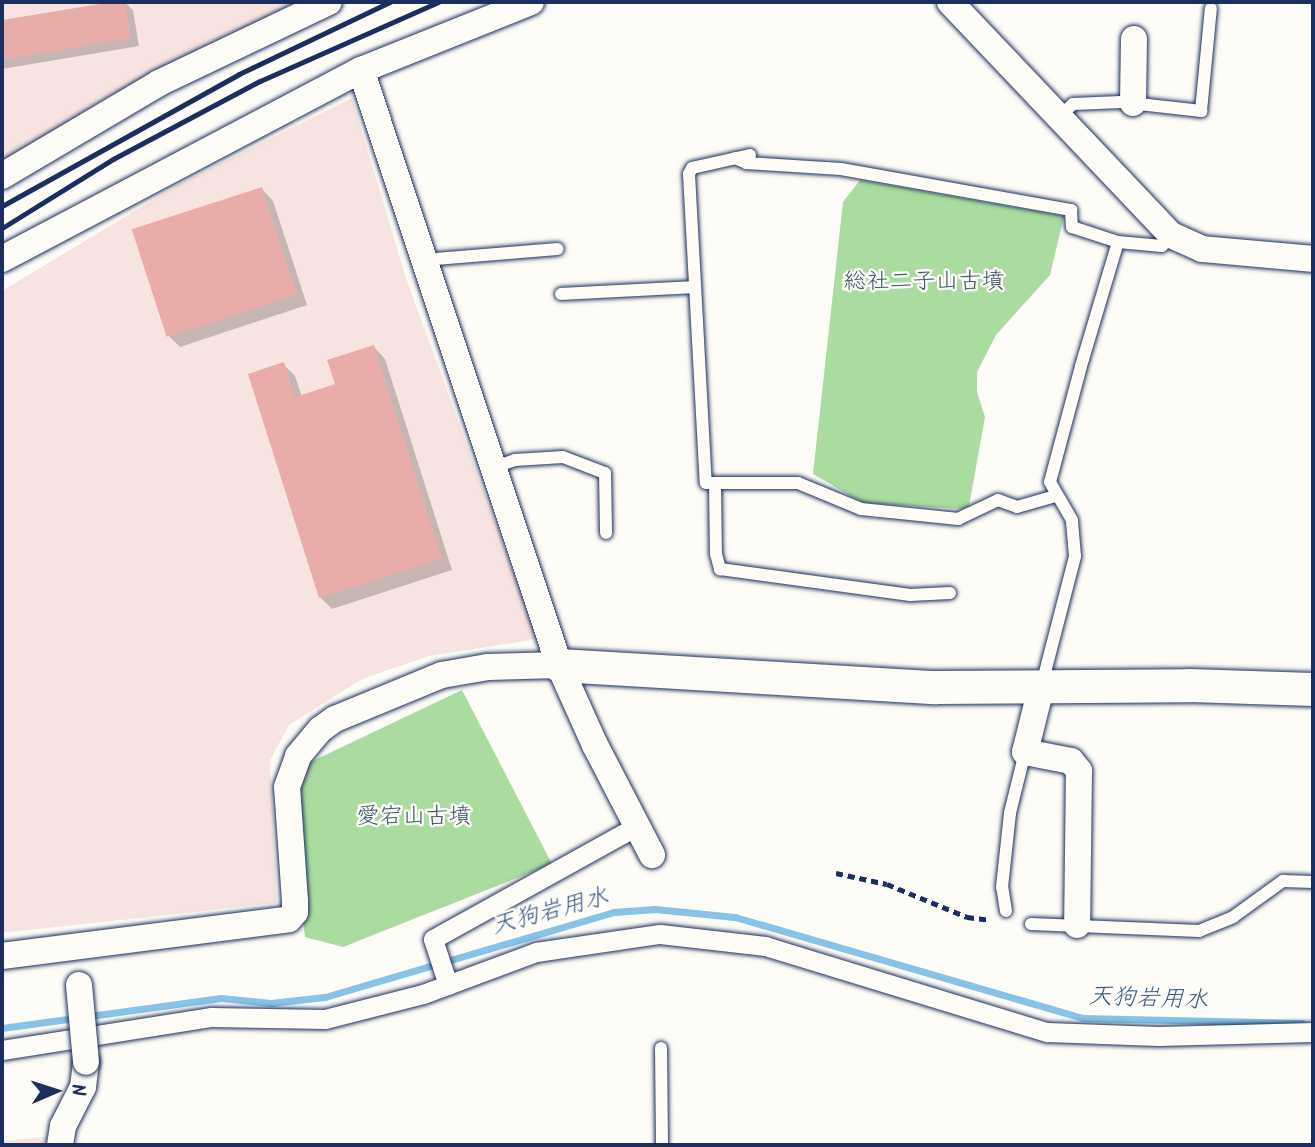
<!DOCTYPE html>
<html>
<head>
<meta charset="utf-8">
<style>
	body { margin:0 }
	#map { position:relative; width:1315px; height:1147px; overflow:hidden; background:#fdfcf7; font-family:Kalam,"Klee One",sans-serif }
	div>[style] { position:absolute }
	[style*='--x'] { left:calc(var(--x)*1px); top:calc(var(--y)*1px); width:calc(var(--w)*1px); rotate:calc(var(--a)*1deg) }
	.built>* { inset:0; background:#f7e4e0 }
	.green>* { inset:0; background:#a9dc9e }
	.shadow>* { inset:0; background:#0003 }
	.stream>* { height:7px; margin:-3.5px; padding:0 3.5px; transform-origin:3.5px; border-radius:3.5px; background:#86c3e6 }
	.building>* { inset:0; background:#e8ada9; transform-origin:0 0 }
	.path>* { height:4.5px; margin-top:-2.25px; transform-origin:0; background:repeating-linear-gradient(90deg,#1b2f5e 0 7px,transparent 0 12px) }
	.roads { filter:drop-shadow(0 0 2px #1b2f5e) drop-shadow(0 0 2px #1b2f5e) }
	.service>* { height:12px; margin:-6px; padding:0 6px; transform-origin:6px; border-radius:6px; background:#fdfcf7 }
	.pedestrian>* { height:19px; margin:-9.5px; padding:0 9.5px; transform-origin:9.5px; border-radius:9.5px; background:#fdfcf7 }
	.minor>* { height:26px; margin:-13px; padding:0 13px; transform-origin:13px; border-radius:13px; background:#fdfcf7 }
	.tertiary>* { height:33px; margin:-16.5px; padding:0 16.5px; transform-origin:16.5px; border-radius:16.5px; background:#fdfcf7 }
	.rail>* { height:5px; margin:-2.5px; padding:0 2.5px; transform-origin:2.5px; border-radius:2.5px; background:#1b2f5e }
	.bridges { filter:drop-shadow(0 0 2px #1b2f5e) drop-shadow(0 0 2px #1b2f5e) }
	.minor-bridge>* { height:26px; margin:-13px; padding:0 13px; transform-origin:13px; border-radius:13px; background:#fdfcf7 }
	span { translate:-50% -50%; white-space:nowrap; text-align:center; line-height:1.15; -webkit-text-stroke:5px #fdfcf7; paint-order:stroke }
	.park-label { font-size:23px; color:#3e5a6e }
	.water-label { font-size:24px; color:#3b5b87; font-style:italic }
	.frame { position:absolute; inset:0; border:4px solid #1b2f5e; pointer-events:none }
	.north { position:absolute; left:21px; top:1056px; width:70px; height:70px; -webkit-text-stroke:5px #fdfcf7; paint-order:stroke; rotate:87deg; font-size:19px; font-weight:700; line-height:28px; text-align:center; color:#1b2f5e }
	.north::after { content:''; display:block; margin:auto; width:24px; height:32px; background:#1b2f5e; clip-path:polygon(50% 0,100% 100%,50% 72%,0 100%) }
</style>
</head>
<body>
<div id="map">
	<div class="built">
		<div style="clip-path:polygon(2px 2px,298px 2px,108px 97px,2px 162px)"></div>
		<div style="clip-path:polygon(352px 98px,406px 278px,538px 639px,429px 656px,362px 679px,289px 725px,270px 760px,277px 903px,2px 933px,2px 291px,181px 183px)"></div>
		<div style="clip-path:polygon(46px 1137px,47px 1145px,2px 1145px,2px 1141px)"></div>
	</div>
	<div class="green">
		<div style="clip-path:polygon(860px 180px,1064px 216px,1050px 275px,996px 335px,977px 372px,977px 392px,985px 417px,969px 506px,963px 509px,863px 503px,813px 474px,843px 202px)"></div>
		<div style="clip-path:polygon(462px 690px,552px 864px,343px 947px,305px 937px,291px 808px,302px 766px)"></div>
	</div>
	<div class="shadow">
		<div style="clip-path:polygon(124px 2px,133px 10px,139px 46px,2px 69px,2px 22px)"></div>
		<div style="clip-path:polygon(262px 189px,273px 201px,307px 305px,180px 347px,168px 335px)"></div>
		<div style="clip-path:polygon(374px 347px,385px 359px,452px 570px,332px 609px,320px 597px,283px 364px,295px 376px,302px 397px,337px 385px)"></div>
	</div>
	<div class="stream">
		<div style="--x:2;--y:1028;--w:221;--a:-7.8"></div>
		<div style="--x:221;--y:998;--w:50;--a:5.7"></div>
		<div style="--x:271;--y:1003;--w:54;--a:-6.3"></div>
		<div style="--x:325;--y:997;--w:301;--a:-16.4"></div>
		<div style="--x:614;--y:912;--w:41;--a:-4.2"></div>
		<div style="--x:655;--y:909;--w:80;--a:5.7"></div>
		<div style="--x:735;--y:917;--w:362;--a:16.2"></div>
		<div style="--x:1083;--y:1018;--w:219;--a:1.3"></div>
	</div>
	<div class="building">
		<div style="clip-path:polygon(112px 2px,125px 2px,131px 38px,2px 60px,2px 20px)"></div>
		<div style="left:262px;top:187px;width:113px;height:137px;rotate:72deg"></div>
		<div style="clip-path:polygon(374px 345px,442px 559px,319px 598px,248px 374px,284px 362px,295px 397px,335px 384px,327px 360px)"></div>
	</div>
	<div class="path">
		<div style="--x:836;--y:873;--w:52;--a:12.2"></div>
		<div style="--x:887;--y:884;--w:87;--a:22.4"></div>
		<div style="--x:967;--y:917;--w:24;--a:7"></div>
	</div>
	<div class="roads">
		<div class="service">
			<div style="--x:1059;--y:117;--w:19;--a:-43"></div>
			<div style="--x:1073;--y:104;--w:48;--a:-2.4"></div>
			<div style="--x:1121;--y:102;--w:81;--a:6.4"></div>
			<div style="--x:1201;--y:111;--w:103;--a:-84.5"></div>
			<div style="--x:750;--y:155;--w:59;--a:167.4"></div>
			<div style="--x:692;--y:168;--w:7;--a:117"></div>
			<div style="--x:689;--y:174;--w:309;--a:86.9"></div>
			<div style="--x:706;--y:483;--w:92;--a:0"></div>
			<div style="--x:798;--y:483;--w:68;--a:22.4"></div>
			<div style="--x:861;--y:509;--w:98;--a:5.9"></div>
			<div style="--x:958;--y:519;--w:44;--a:-25.4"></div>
			<div style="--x:998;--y:500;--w:20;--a:20"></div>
			<div style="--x:1017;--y:507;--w:40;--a:-16"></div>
			<div style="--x:735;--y:158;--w:12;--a:24"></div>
			<div style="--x:746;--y:163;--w:95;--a:3.6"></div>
			<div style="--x:841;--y:169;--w:234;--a:10.1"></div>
			<div style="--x:1071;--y:210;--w:17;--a:87"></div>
			<div style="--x:1072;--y:227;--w:48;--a:18.1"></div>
			<div style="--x:423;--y:260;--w:135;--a:-4.7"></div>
			<div style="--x:561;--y:294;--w:134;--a:-3"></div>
			<div style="--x:492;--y:468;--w:24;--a:-19"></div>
			<div style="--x:515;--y:460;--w:48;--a:-3.6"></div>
			<div style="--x:563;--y:457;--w:45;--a:20.9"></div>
			<div style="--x:605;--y:473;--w:60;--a:89"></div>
			<div style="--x:715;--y:485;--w:69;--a:89.2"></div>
			<div style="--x:716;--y:554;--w:16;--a:75"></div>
			<div style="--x:720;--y:569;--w:192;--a:7.8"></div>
			<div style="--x:910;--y:595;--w:40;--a:-2.9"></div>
			<div style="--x:1042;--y:684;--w:132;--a:-75.5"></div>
			<div style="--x:1075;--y:556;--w:36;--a:-95"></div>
			<div style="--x:1072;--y:520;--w:44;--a:-120.1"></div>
			<div style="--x:1050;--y:482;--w:120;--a:-75"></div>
			<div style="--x:1081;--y:366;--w:129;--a:-73.4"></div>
			<div style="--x:1118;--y:242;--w:44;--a:5.2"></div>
			<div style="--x:1162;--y:246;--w:14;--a:-51"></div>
			<div style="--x:1006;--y:911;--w:24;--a:-99"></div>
			<div style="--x:1002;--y:887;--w:74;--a:-83.8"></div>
			<div style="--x:1010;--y:813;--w:63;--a:-76.2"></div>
			<div style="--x:1031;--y:924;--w:168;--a:2.4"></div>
			<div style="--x:1199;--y:931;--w:37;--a:-22"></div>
			<div style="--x:1233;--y:917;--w:62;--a:-35.8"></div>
			<div style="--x:1283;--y:881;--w:30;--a:2"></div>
			<div style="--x:661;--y:1048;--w:97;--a:89.4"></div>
		</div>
		<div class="pedestrian">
			<div style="--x:448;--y:985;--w:48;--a:-108.1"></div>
			<div style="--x:433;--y:939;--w:233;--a:-29"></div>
			<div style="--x:2;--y:1050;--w:212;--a:-9"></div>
			<div style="--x:211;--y:1017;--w:114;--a:1"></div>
			<div style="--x:325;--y:1019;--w:101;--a:-14.3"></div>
			<div style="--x:423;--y:994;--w:121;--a:-20.4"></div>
			<div style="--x:536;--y:952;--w:125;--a:-8.3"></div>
			<div style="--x:660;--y:934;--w:106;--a:6.5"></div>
			<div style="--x:765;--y:946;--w:295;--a:17"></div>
			<div style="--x:1047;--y:1032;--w:111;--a:2.1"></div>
			<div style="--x:1158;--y:1036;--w:155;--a:-1.5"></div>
		</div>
		<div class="minor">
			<div style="--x:950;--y:2;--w:321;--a:46.5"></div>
			<div style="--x:1171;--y:235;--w:34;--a:24"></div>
			<div style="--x:1202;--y:249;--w:111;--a:5.1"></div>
			<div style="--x:361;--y:70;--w:627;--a:71.59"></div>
			<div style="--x:559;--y:665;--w:88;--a:65.8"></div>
			<div style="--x:595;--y:745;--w:124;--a:62.6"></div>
			<div style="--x:1133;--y:103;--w:64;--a:-89.1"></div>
			<div style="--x:2;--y:176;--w:182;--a:-30.6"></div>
			<div style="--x:159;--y:83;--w:188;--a:-25.5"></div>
			<div style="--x:2;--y:259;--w:406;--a:-27.8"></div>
			<div style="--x:361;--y:70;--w:183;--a:-21.8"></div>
			<div style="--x:1042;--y:684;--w:70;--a:104"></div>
			<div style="--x:1025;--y:752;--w:47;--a:11.1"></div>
			<div style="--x:1071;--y:761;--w:13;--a:51"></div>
			<div style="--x:1079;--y:771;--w:154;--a:90.7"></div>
			<div style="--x:2;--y:956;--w:289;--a:-7.3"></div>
			<div style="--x:289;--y:919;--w:9;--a:-49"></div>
			<div style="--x:295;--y:912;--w:11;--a:-90"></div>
			<div style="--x:295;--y:901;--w:114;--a:-94"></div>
			<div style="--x:287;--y:787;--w:33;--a:-70"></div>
			<div style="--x:298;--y:756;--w:35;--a:-50"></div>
			<div style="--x:321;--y:729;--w:17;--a:-36"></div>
			<div style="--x:335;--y:719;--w:116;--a:-22.4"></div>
			<div style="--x:442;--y:675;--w:47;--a:-9.9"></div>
			<div style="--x:488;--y:667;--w:71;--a:-1.6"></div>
			<div style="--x:60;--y:1145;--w:19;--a:-81"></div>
			<div style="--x:63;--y:1126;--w:44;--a:-62.9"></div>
			<div style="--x:83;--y:1087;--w:25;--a:-83"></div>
		</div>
		<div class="tertiary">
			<div style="--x:559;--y:665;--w:376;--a:3.4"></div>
			<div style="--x:934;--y:687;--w:255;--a:-0.4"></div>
			<div style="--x:1189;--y:685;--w:124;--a:1.8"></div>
		</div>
	</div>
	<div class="rail">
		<div style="--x:2;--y:206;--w:271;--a:-29.1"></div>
		<div style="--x:239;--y:74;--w:167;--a:-25.5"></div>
		<div style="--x:2;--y:228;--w:131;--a:-31.9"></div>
		<div style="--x:113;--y:159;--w:166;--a:-28"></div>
		<div style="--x:260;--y:81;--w:195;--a:-23.9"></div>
	</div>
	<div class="bridges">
		<div class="minor-bridge">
			<div style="--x:79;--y:985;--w:77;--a:84.8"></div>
		</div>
	</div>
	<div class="park-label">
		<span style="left:924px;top:282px">総社二子山古墳</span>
		<span style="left:414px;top:817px">愛宕山古墳</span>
	</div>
	<div class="water-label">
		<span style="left:550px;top:912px;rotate:-15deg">天狗岩用水</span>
		<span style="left:1148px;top:999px;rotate:2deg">天狗岩用水</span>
	</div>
	<div class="frame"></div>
	<div class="north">N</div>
</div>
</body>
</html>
